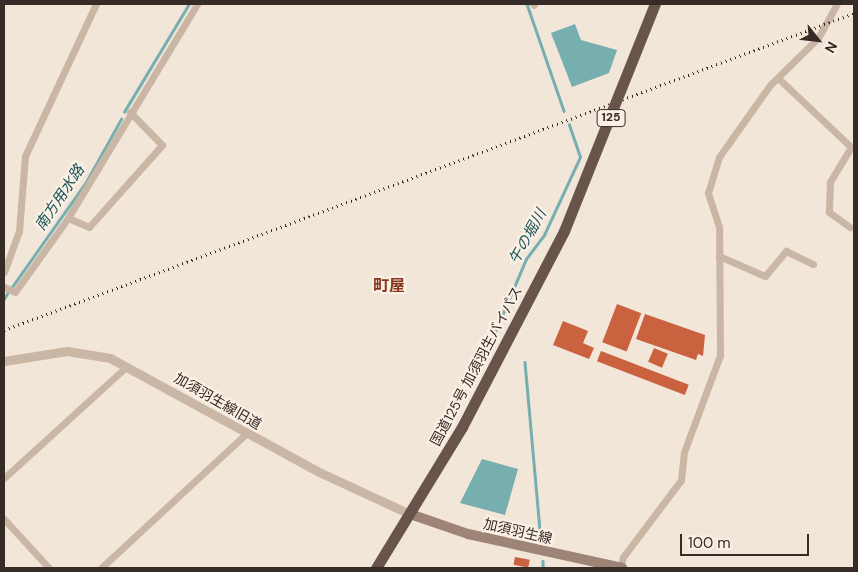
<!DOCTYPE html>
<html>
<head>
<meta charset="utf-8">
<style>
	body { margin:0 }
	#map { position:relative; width:858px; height:572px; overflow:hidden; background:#f2e6d9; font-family:"DM Sans","Noto Sans JP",sans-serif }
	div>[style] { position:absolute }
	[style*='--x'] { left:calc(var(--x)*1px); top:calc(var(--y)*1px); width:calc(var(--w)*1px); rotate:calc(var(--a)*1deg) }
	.water>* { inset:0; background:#77aeb0 }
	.stream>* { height:2.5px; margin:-1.25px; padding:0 1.25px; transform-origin:1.25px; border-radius:1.25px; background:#77aeb0 }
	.building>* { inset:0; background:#ca613f; transform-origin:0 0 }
	.minor>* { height:7px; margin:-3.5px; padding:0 3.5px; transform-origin:3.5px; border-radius:3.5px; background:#cab6a4 }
	.tertiary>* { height:9px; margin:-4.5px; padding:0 4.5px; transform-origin:4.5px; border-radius:4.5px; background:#cab6a4 }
	.secondary>* { height:10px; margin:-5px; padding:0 5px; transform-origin:5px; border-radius:5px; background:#9e8476 }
	.trunk>* { height:11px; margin:-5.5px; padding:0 5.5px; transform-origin:5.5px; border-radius:5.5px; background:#68544a }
	.rail>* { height:2.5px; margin-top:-1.25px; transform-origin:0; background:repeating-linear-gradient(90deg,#362b26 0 1px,transparent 0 5px) }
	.trunk-bridge>* { height:11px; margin:-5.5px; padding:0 5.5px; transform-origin:5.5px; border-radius:5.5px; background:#68544a }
	span { translate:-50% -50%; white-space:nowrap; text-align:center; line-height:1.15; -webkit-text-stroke:4.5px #faf0e5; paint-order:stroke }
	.shield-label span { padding:1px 4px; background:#faf0e5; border:1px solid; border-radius:4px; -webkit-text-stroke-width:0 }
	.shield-label { font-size:12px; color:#362b26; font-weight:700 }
	.street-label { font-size:14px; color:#362b26 }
	.water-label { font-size:15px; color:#1a5458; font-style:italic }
	.quarter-label { font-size:16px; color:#87361d; font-weight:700 }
	.frame { position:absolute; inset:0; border:5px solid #362b26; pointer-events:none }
	.north { position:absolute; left:793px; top:15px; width:50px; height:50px; -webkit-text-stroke:4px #faf0e5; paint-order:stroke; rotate:119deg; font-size:14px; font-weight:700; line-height:20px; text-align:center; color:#362b26 }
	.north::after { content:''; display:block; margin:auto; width:18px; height:22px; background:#362b26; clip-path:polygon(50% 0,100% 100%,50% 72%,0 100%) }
	.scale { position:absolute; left:680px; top:534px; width:129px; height:22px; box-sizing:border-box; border:2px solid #362b26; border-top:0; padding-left:6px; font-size:15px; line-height:18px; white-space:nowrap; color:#362b26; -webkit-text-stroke:4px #faf0e5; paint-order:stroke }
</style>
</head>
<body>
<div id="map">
	<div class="water">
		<div style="clip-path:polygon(575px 24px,581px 40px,617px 50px,609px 73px,572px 87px,551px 33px)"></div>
		<div style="clip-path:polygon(482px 459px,518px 469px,505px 515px,460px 503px)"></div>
	</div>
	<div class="stream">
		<div style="--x:527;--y:4;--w:113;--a:70.9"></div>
		<div style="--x:124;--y:112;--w:126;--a:-59"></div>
		<div style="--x:12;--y:287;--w:128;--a:-54.8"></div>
		<div style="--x:86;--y:182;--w:72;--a:-60.9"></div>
		<div style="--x:4;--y:299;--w:8;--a:-60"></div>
		<div style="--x:495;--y:332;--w:79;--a:-67"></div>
		<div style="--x:526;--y:259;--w:30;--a:-53"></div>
		<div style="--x:544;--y:235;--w:86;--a:-65.2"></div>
		<div style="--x:580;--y:157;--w:34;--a:-109"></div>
		<div style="--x:525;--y:362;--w:179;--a:84.9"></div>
		<div style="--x:543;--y:561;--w:7;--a:90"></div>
	</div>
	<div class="building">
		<div style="left:617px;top:304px;width:26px;height:41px;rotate:21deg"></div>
		<div style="clip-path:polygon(645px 314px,705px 335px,703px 356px,698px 354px,696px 360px,636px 339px)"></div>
		<div style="clip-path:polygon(563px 321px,588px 331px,583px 343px,594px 348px,589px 359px,553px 345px)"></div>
		<div style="left:654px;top:348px;width:15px;height:15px;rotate:23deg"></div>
		<div style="left:601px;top:351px;width:94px;height:11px;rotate:21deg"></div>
		<div style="left:515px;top:557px;width:15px;height:8px;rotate:11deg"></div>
	</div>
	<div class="minor">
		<div style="--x:533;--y:4;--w:1;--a:45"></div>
		<div style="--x:778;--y:78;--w:100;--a:43.4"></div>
		<div style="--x:851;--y:147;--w:41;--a:121"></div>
		<div style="--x:830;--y:182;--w:30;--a:92"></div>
		<div style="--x:829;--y:212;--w:26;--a:36"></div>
		<div style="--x:68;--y:218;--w:23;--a:23"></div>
		<div style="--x:89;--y:227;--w:110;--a:-48.3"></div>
		<div style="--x:162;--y:145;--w:46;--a:-134.1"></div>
		<div style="--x:719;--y:256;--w:50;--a:23.5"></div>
		<div style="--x:765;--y:276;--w:33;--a:-50"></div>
		<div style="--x:786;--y:251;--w:30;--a:26"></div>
		<div style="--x:4;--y:272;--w:44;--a:-69.9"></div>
		<div style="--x:19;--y:231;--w:75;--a:-85.4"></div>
		<div style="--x:25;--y:156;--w:168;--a:-65"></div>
		<div style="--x:4;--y:287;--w:12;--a:24"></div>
		<div style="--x:15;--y:292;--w:91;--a:-54.4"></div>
		<div style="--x:68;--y:218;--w:250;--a:-58.9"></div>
		<div style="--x:4;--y:478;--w:166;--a:-42.3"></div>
		<div style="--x:4;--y:519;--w:67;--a:47.4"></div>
		<div style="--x:101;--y:568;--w:199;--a:-42.8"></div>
		<div style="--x:620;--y:568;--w:11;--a:-75"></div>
		<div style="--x:623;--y:557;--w:96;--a:-53"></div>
		<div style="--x:681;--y:480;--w:28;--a:-84"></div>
		<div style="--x:684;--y:452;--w:103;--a:-69.6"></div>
		<div style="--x:720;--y:355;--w:128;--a:-90.4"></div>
		<div style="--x:719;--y:227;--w:36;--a:-108"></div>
		<div style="--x:708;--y:193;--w:38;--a:-73"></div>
		<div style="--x:719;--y:157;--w:88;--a:-54.7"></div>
		<div style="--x:770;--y:85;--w:67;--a:-44.4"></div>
		<div style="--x:818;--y:38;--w:39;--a:-61"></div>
	</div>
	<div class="tertiary">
		<div style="--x:4;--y:361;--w:64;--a:-9"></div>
		<div style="--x:67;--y:351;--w:44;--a:9.2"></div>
		<div style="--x:110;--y:358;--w:238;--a:28.6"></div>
		<div style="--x:319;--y:472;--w:100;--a:24.8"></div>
	</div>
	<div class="secondary">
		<div style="--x:410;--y:514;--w:61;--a:19"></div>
		<div style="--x:468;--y:534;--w:158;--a:12.4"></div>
	</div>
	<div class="trunk">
		<div style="--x:376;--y:568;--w:165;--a:-58.6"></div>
		<div style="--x:462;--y:427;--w:221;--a:-62.5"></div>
	</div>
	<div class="rail">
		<div style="--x:4;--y:330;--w:907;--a:-20.45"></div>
	</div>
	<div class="trunk-bridge">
		<div style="--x:564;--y:231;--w:245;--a:-68.2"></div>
	</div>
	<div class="shield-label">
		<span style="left:611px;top:118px">125</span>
	</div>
	<div class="street-label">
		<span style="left:476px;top:366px;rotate:-62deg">国道125号 加須羽生バイパス</span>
		<span style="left:218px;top:401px;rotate:30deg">加須羽生線旧道</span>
		<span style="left:518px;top:531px;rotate:13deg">加須羽生線</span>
	</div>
	<div class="water-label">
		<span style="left:60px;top:198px;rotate:-56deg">南方用水路</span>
		<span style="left:528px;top:237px;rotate:-61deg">午の堀川</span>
	</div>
	<div class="quarter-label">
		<span style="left:389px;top:286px">町屋</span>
	</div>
	<div class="frame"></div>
	<div class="north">N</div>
	<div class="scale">100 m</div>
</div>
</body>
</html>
